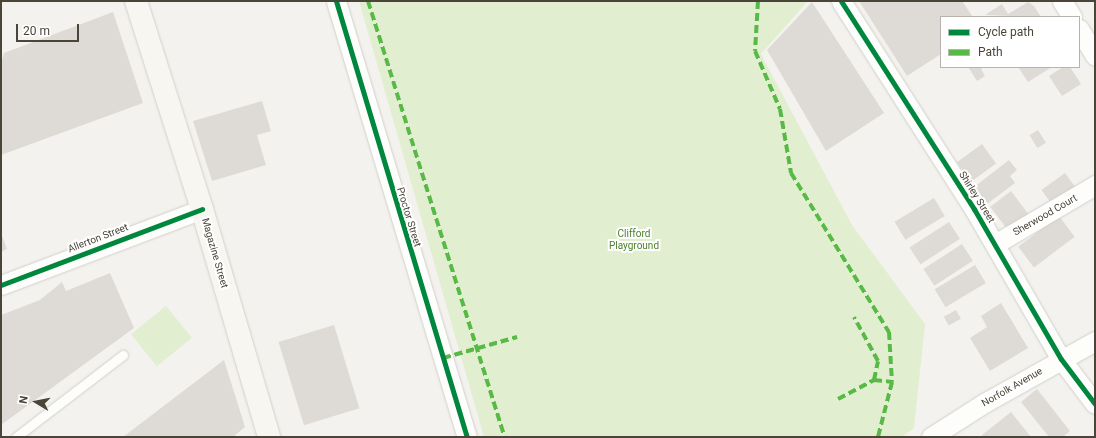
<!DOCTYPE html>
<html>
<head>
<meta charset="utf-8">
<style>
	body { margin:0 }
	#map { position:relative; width:1096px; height:438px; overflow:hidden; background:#f4f2ee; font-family:Roboto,sans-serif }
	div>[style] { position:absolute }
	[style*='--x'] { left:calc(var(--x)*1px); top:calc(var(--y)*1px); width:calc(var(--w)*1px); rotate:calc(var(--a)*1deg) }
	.green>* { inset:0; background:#e1eecf; transform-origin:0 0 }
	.building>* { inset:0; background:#dedbd6; transform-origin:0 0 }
	.roads { filter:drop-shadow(0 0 1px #d2d0cb) drop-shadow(0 0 1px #d2d0cb) }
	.lane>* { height:9px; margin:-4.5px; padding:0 4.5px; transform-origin:4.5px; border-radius:4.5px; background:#fdfdfc }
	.street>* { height:19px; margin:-9.5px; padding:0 9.5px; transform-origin:9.5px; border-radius:9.5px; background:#fdfdfc }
	.secondary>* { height:22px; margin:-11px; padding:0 11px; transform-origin:11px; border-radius:11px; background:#f7f6f1 }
	.quiet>* { height:4px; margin-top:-2px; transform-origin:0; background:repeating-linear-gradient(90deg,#58b947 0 8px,transparent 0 12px) }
	.cycleway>* { height:5px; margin:-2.5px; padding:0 2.5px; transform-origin:2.5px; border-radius:2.5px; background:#00873e }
	span { translate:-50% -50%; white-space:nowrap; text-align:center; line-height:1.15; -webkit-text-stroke:4px #fff; paint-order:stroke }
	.street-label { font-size:10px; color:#4b4439 }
	.park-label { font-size:10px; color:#4a7f2a }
	.frame { position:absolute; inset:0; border:2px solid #4b4439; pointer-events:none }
	.legend { position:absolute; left:940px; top:16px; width:140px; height:52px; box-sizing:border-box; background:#fff; border:1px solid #b7b4b0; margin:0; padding:5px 7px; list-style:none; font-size:12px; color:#4b4439 }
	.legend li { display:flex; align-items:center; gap:8px; height:20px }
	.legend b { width:20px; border:1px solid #b7b4b0 }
	.north { position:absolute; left:16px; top:382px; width:40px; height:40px; -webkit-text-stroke:3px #fff; paint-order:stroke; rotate:280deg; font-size:11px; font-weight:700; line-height:16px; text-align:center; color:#4b4439 }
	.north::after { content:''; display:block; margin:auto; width:14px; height:18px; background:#4b4439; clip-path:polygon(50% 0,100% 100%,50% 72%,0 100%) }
	.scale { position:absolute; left:16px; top:24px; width:63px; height:18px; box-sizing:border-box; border:2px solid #4b4439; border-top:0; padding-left:5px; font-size:12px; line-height:14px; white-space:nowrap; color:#4b4439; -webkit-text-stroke:3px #fff; paint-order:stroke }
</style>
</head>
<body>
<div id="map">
	<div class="green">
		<div style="clip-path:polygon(359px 1px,808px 1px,761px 54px,852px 225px,925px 324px,914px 428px,902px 437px,484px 437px)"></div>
		<div style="left:166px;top:306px;width:41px;height:45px;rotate:51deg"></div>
	</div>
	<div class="building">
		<div style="clip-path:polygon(859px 1px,962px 1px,973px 17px,941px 17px,941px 54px,907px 76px)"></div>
		<div style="clip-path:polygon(812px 2px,884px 113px,826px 151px,767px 50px)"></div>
		<div style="clip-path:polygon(1028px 2px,1034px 6px,1041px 17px,985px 15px,1002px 4px,1008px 14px)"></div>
		<div style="clip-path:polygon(113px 12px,143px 103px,1px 155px,1px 64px,4px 53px)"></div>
		<div style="clip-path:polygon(968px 67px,983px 67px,981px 69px,985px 76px,977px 81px)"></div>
		<div style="clip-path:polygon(1018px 67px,1052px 67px,1028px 82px)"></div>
		<div style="clip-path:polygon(1063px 67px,1070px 67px,1081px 84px,1062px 96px,1049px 76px)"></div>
		<div style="clip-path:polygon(262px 101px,271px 131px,257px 135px,266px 165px,212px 181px,193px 121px)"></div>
		<div style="left:1038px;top:130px;width:15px;height:10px;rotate:58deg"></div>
		<div style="left:982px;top:144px;width:24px;height:31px;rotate:54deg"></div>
		<div style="clip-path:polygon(1009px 160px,1017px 170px,1010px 176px,1015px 183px,987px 204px,974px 187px)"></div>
		<div style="left:1065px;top:173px;width:22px;height:29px;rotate:54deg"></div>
		<div style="left:1011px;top:191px;width:34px;height:26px;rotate:53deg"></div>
		<div style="left:934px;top:198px;width:21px;height:46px;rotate:59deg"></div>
		<div style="left:1059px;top:216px;width:26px;height:51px;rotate:53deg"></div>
		<div style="left:949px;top:222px;width:20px;height:47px;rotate:57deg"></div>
		<div style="clip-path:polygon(1px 233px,7px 249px,1px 252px)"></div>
		<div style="left:962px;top:244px;width:20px;height:46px;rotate:57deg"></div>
		<div style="left:975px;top:265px;width:21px;height:47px;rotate:59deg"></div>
		<div style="clip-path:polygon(110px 273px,134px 328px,1px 425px,1px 315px,40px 300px,62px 282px,66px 291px)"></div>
		<div style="clip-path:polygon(1001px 303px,1028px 348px,990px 371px,970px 338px,987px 327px,981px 316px)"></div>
		<div style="left:956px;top:310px;width:10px;height:14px;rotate:61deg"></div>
		<div style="left:334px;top:325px;width:87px;height:58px;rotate:73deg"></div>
		<div style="clip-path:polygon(224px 360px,245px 427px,233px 437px,123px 437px)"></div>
		<div style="clip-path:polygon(1037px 389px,1070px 431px,1063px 437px,1049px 437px,1021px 402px)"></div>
		<div style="clip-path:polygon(1011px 412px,1031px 437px,983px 437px,982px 435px)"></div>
	</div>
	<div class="roads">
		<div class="lane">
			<div style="--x:16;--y:437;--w:135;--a:-37.5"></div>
		</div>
		<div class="street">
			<div style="--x:336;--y:1;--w:455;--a:73.3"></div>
			<div style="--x:841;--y:1;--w:247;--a:57.4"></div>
			<div style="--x:974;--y:209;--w:173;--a:59.9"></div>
			<div style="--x:1061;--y:359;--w:56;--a:52.9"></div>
			<div style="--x:1062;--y:1;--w:19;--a:58"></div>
			<div style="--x:1079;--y:29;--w:31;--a:59"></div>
			<div style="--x:995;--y:244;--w:116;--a:-30.5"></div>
			<div style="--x:1;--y:285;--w:215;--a:-20.7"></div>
			<div style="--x:931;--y:437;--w:65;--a:-32.5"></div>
			<div style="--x:986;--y:402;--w:125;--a:-29.2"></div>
		</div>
		<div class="secondary">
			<div style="--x:136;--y:1;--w:218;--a:72.4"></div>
			<div style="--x:202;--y:209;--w:238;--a:73.6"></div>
		</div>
	</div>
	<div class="quiet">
		<div style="--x:368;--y:1;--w:457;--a:72.6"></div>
		<div style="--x:758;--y:1;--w:50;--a:93.4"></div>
		<div style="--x:755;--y:51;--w:63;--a:66.7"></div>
		<div style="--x:780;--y:109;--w:65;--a:80.2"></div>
		<div style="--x:791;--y:173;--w:187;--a:58.4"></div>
		<div style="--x:889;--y:332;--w:50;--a:86.6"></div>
		<div style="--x:892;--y:382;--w:57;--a:104.3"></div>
		<div style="--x:443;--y:358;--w:77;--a:-15.8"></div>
		<div style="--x:874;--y:380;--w:18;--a:6"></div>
		<div style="--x:838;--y:399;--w:41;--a:-27.8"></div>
		<div style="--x:874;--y:380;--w:19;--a:-78"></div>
		<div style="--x:878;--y:361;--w:50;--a:-118.6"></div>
	</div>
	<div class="cycleway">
		<div style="--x:336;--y:1;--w:455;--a:73.3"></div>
		<div style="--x:841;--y:1;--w:247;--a:57.4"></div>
		<div style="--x:974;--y:209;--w:173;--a:59.9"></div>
		<div style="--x:1061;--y:359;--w:56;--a:52.9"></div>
		<div style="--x:1;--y:285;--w:215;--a:-20.7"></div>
	</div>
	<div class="street-label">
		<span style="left:977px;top:197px;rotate:58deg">Shirley Street</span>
		<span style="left:1045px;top:215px;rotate:-30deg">Sherwood Court</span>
		<span style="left:409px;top:217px;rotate:73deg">Proctor Street</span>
		<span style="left:98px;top:238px;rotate:-21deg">Allerton Street</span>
		<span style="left:215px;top:253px;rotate:74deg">Magazine Street</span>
		<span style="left:1012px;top:387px;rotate:-30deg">Norfolk Avenue</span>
	</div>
	<div class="park-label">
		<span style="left:634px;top:239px">Clifford<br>Playground</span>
	</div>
	<div class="frame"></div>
	<ul class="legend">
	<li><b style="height:5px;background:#00873e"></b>Cycle path</li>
	<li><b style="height:5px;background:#58b947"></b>Path</li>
	</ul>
	<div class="north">N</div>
	<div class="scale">20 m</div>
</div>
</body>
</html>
